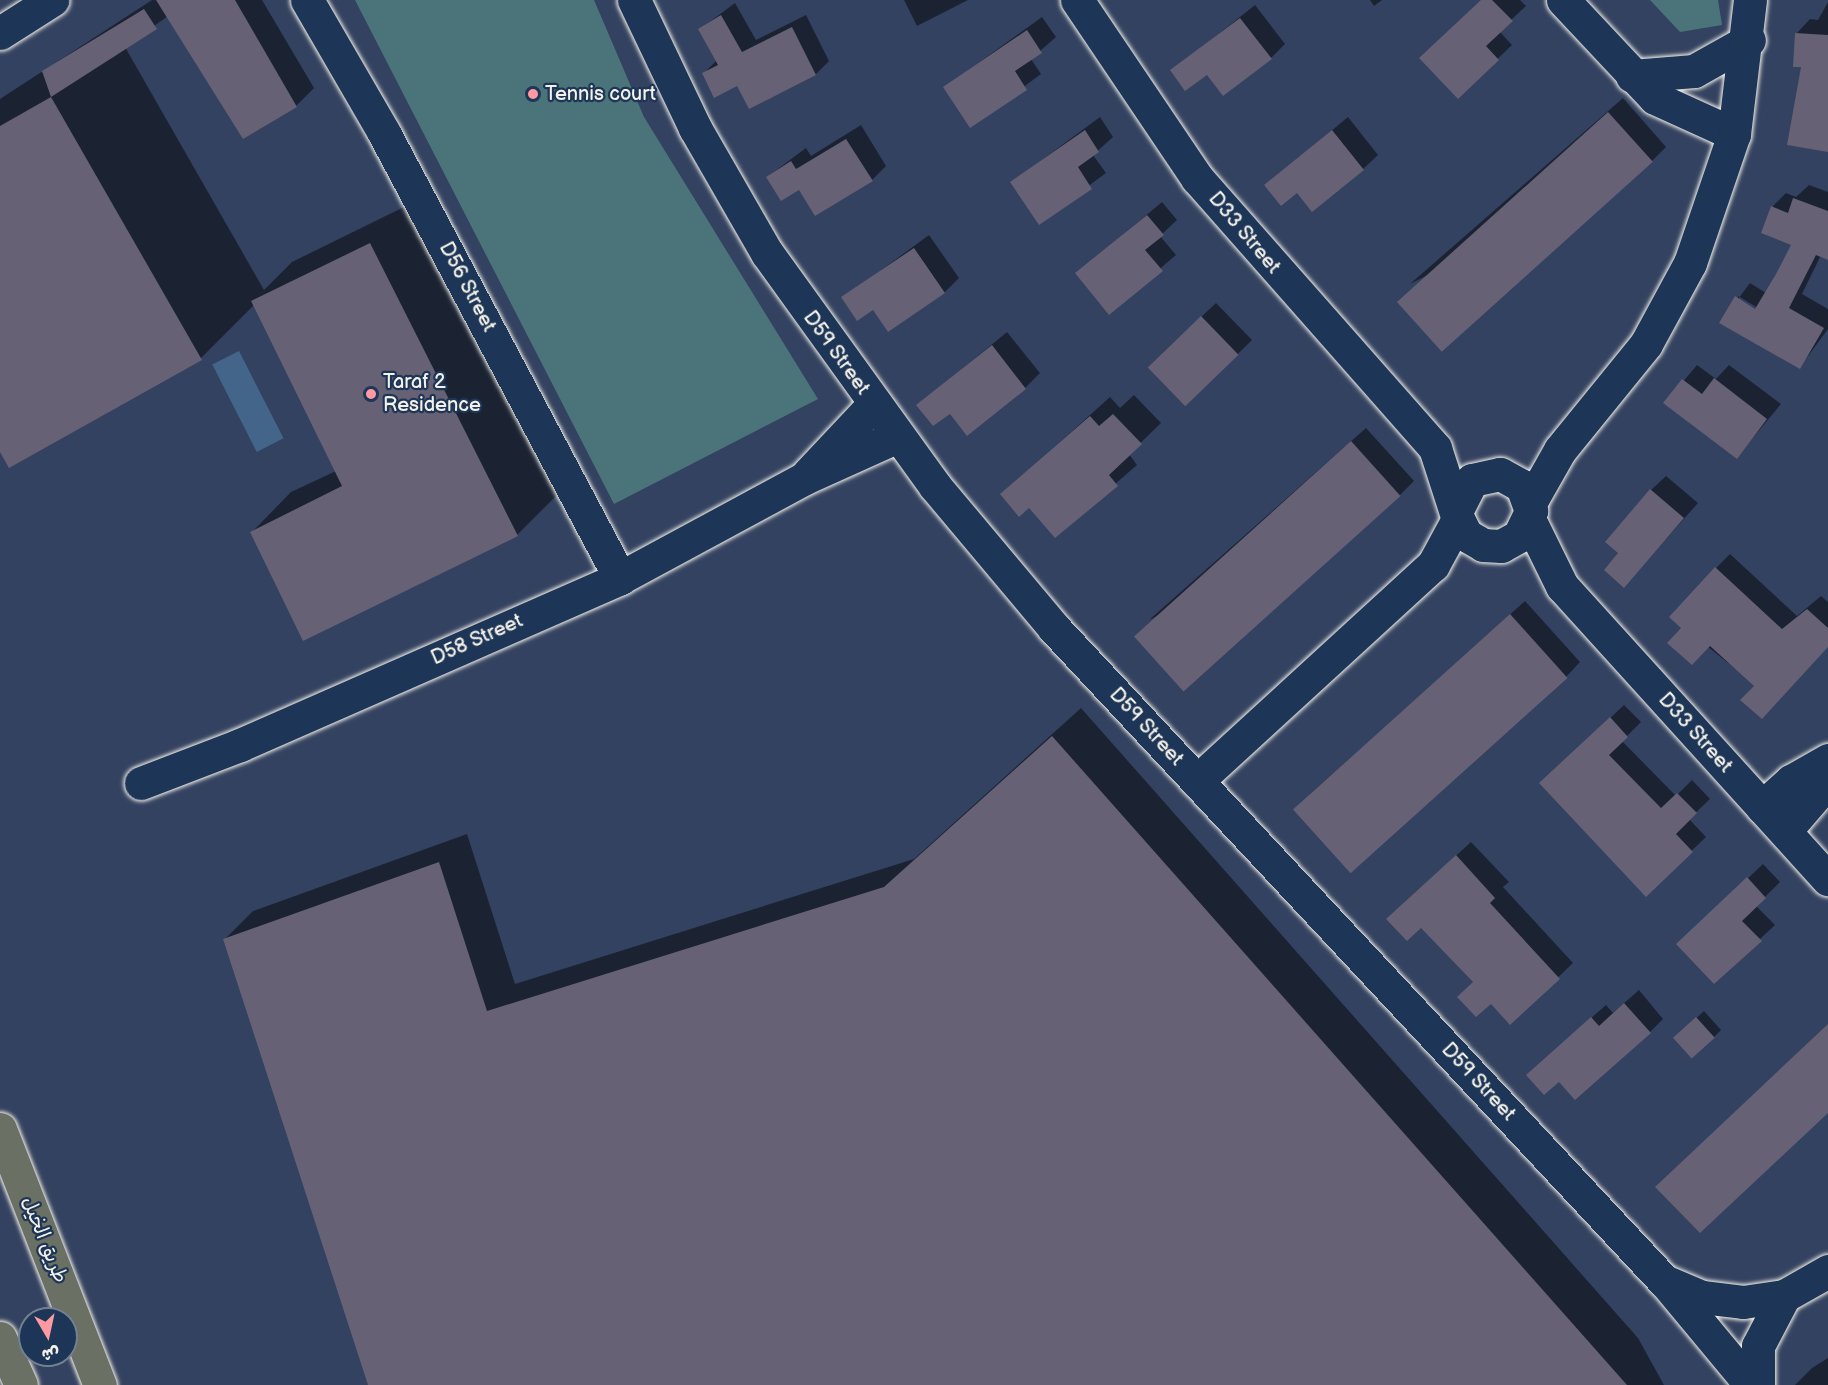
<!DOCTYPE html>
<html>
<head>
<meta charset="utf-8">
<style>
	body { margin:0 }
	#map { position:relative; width:1828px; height:1385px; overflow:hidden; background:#334260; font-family:"Balsamiq Sans","Playpen Sans Arabic",sans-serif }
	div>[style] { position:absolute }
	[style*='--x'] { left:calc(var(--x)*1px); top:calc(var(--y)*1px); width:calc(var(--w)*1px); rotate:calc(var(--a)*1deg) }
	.green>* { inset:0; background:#4a7479 }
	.water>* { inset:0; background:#44658a; transform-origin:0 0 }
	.shadow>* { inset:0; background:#0007 }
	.building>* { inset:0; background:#666174; transform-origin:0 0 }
	.roads { filter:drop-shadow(0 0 2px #f4f1e8) drop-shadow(0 0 2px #f4f1e8) }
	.minor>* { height:33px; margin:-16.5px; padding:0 16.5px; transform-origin:16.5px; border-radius:16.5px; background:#1d3557 }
	.tertiary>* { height:33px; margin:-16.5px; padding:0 16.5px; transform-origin:16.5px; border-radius:16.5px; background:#1d3557 }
	.motorway>* { height:33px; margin:-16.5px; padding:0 16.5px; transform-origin:16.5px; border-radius:16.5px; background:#6b7065 }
	.dots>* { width:16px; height:16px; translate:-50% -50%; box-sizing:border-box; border:3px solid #1d3557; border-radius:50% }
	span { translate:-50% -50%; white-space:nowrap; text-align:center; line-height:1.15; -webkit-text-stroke:4.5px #1d3557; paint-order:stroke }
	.poi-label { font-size:20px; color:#f4f1e8 }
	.left { translate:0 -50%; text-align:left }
	.street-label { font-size:20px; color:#f4f1e8 }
	.north { position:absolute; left:18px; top:1307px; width:60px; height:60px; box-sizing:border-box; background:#1d3557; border:2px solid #738091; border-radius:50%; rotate:171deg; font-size:16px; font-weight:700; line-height:24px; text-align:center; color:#f4f1e8 }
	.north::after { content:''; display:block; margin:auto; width:21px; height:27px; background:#ff9aa2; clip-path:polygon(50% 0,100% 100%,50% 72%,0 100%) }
</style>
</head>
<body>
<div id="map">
	<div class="green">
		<div style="clip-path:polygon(355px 0,594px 0,644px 117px,818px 399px,614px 504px)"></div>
		<div style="clip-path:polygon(1650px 0,1718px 0,1722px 25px,1680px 32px)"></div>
	</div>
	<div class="water">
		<div style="left:239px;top:351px;width:98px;height:30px;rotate:63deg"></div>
	</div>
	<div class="shadow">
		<div style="clip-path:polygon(152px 0,262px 0,314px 88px,296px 106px,168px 16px,125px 47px,264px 290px,292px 262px,410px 204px,557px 495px,517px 535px,252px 532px,291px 492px,336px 471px,254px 305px,201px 358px,0 449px,0 99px)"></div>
		<div style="clip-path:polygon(904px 0,968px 0,917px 26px)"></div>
		<div style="clip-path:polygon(1370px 0,1382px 0,1374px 6px)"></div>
		<div style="clip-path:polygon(1482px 0,1520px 0,1526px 6px,1499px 31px,1512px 45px,1458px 97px)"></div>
		<div style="clip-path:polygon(1828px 2px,1828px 151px,1796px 34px,1810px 19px,1818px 20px)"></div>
		<div style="clip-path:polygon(735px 3px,756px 40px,806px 15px,829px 61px,816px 74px,750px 107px,738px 84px,704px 73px,717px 60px,700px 29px)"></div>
		<div style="clip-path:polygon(1255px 5px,1285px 44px,1271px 58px,1207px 73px,1172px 71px)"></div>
		<div style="clip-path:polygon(1042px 17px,1056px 37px,1031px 59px,1041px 74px,971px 126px,945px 87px)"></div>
		<div style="clip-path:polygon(1623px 98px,1666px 147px,1652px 161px,1410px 284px)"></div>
		<div style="clip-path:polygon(1100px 117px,1113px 137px,1093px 155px,1106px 173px,1040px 222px,1012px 182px)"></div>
		<div style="clip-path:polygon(1348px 117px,1378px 155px,1363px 169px,1297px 191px,1266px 185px)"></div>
		<div style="clip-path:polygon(861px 125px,886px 166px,872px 180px,767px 177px,806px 148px,811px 156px)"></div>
		<div style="clip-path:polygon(evenodd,1809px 185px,1828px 192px,1828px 258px,1821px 255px,1802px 294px,1828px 309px,1828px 329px,1800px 367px,1721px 322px,1750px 283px,1766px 293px,1793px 244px,1763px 232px,1773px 206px,1786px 193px,1796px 197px,1809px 185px,1738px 296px,1763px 311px,1761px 314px,1738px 300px,1738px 296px)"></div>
		<div style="clip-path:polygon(1162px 202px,1177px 220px,1160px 236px,1176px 255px,1109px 312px,1077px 273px)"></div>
		<div style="clip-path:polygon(929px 235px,959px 278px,945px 292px,889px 330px,873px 308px,843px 298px)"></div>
		<div style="clip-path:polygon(1216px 303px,1252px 340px,1187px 404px,1164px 352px)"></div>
		<div style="clip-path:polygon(1007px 332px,1040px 373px,1025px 388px,967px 434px,950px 412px,918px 405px)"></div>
		<div style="clip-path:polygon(1697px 365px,1716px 379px,1729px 365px,1781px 404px,1737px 457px,1665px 403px)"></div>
		<div style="clip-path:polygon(1134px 395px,1161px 423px,1129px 454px,1137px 465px,1055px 536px,1030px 506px,1002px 494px,1110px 397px,1120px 408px)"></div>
		<div style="clip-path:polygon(1366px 428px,1414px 481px,1400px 495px,1149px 620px)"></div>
		<div style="clip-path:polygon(1666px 476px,1698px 503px,1624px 586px,1621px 553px,1651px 490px)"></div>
		<div style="clip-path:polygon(1730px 554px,1797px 616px,1821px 596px,1828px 602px,1828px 646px,1756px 685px,1684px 628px,1716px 568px)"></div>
		<div style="clip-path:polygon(1525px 601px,1580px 662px,1566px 677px,1309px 795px)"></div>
		<div style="clip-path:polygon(1624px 705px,1641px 722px,1622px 741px,1676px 796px,1692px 780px,1710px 799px,1689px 819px,1706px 837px,1646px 894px,1555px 770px)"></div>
		<div style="clip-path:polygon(1081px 708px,1638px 1338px,1664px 1385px,369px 1385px,225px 939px,253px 911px,467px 834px,515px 984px,914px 859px)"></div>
		<div style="clip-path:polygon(1471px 842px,1509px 882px,1503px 887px,1573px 963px,1510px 1023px,1403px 904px)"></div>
		<div style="clip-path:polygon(1763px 864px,1780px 882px,1756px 906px,1775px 925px,1760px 939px,1693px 930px)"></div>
		<div style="clip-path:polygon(1639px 990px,1663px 1019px,1650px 1032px,1559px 1080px,1542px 1061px,1606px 1005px,1613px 1013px)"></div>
		<div style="clip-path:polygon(1704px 1011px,1721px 1030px,1714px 1037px,1675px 1038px)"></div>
		<div style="clip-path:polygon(1828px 1358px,1828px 1385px,1795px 1385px,1812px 1368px)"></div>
	</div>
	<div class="building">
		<div style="clip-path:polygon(156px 0,235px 0,297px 107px,243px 139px)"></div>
		<div style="clip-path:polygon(1481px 0,1492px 0,1513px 21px,1486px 46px,1499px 60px,1458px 99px,1419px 58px)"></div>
		<div style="clip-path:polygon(144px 9px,157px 29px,51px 97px,42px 71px)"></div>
		<div style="clip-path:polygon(721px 15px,742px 52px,792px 27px,816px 75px,749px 109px,737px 86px,714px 98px,702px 73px,718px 65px,698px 29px)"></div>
		<div style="clip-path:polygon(1240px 18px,1272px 59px,1223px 96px,1207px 75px,1185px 91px,1170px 70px)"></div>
		<div style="clip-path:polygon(1027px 30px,1042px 53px,1015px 71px,1027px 90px,970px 128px,943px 87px)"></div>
		<div style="clip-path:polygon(1795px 33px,1828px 35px,1828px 152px,1787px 145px,1801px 67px,1793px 67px)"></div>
		<div style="clip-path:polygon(51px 97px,202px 360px,9px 468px,0 452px,0 126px)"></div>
		<div style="left:1608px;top:112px;width:67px;height:284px;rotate:48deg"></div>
		<div style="clip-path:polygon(1085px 130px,1099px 152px,1078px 167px,1092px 189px,1039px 225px,1010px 182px)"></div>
		<div style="clip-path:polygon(1332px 130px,1364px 170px,1312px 212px,1297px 193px,1281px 206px,1264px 185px)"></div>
		<div style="clip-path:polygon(846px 139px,873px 181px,815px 216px,799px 190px,781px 201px,766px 177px,791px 161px,796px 169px)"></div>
		<div style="clip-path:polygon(1793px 198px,1828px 211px,1828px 260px,1816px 255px,1789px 308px,1824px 328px,1800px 369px,1719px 323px,1735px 296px,1755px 309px,1776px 274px,1791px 245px,1761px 233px,1771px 206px,1788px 213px)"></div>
		<div style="clip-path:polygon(1147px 215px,1164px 235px,1145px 250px,1163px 271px,1109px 315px,1075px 273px)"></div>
		<div style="clip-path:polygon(370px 243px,518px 536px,303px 641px,250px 532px,342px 486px,251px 301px)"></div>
		<div style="clip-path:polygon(914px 248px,945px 293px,888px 332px,873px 310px,857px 321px,841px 297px)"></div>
		<div style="left:1201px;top:316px;width:54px;height:74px;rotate:46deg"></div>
		<div style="clip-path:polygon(992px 345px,1026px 389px,967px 436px,950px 414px,933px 426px,916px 405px)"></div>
		<div style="clip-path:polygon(1714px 378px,1767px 419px,1737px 459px,1663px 403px,1682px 379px,1702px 394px)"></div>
		<div style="clip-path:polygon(1113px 414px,1142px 444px,1109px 475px,1118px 486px,1055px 538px,1029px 508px,1019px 517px,1000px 494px,1090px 416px,1099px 426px)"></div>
		<div style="left:1351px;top:441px;width:74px;height:292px;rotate:48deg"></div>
		<div style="clip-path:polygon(1650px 489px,1684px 518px,1624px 588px,1604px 570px,1618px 553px,1605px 542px)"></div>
		<div style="clip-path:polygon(1715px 567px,1782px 629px,1807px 609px,1828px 628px,1828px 647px,1762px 719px,1740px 700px,1754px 686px,1710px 646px,1692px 665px,1667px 643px,1681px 628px,1669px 617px)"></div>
		<div style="left:1510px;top:614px;width:86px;height:292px;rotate:48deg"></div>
		<div style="clip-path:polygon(1610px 717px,1628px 737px,1609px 755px,1661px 808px,1677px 793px,1697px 813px,1676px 834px,1693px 852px,1646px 897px,1539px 783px)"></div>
		<div style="clip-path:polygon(1052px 736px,1627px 1385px,368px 1385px,223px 939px,439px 862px,487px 1011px,884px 887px)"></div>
		<div style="clip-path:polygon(1456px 855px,1495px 898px,1490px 903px,1560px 979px,1510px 1025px,1491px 1004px,1476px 1017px,1457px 997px,1473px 982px,1421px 928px,1407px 941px,1386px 919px)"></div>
		<div style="clip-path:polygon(1747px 877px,1766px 898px,1742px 921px,1762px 941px,1714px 984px,1676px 944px)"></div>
		<div style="clip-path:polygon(1624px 1003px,1651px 1033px,1575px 1100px,1559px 1082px,1544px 1095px,1526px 1075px,1591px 1017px,1599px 1026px)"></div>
		<div style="left:1696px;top:1017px;width:28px;height:31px;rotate:48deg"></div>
		<div style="clip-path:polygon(1828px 1024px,1828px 1113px,1700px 1233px,1655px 1187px)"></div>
	</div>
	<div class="roads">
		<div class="minor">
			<div style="--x:307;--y:0;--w:154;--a:59.9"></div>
			<div style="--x:384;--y:133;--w:504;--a:62.06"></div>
			<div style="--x:634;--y:0;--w:142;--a:64.5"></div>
			<div style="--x:695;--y:128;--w:144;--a:60.1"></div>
			<div style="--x:767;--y:253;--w:287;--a:54.2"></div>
			<div style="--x:935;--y:486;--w:185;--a:50"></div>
			<div style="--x:1054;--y:628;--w:894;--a:46.95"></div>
			<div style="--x:1077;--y:0;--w:215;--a:56"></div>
			<div style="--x:1197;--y:178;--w:360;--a:48.6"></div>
			<div style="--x:1435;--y:448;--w:75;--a:72.1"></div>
			<div style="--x:1458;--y:519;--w:18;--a:63"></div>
			<div style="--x:1466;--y:535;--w:20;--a:30"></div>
			<div style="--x:1483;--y:545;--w:18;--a:3"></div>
			<div style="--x:1501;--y:546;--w:21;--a:-29"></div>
			<div style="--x:1519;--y:536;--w:28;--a:-64"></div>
			<div style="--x:1531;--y:511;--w:27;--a:-110"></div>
			<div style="--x:1522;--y:486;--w:25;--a:-151"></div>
			<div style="--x:1500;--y:474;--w:29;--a:168"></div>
			<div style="--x:1472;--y:480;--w:33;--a:117"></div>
			<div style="--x:1563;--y:0;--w:134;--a:46.8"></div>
			<div style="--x:1655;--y:98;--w:87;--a:24.5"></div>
			<div style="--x:0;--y:33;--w:62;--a:-32.4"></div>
			<div style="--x:1632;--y:76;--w:62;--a:-4.6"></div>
			<div style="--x:1694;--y:71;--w:63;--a:-29.4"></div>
			<div style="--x:808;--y:474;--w:96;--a:-46.7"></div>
			<div style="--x:1530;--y:503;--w:61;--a:-60.5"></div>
			<div style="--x:1560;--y:450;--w:136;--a:-50.9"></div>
			<div style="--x:1646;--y:344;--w:92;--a:-61.5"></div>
			<div style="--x:1690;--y:263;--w:136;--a:-71.2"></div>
			<div style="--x:1734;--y:134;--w:135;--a:-83.2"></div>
			<div style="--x:1529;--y:519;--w:75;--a:63.8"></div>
			<div style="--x:1562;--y:586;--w:396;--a:47.8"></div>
			<div style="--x:1197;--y:781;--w:320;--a:-42.5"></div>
			<div style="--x:1433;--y:565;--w:52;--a:-61.5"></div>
			<div style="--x:141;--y:783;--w:106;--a:-21"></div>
			<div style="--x:240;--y:745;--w:415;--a:-23.7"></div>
			<div style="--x:620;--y:578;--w:210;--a:-28.4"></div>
			<div style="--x:805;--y:478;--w:102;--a:-24.3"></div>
			<div style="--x:1762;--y:807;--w:39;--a:-42"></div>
			<div style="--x:1791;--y:781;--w:43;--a:-29.6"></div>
			<div style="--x:1785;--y:831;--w:66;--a:-49.3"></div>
		</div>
		<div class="tertiary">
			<div style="--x:1664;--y:1281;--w:41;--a:22.8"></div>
			<div style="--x:1702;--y:1297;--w:41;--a:7"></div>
			<div style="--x:1743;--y:1302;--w:41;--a:-8.3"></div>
			<div style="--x:1784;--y:1296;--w:51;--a:-29.6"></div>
			<div style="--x:1667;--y:1284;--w:131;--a:50.3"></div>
			<div style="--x:1758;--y:1385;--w:39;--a:-90"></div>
			<div style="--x:1758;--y:1346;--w:56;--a:-62.5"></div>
		</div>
		<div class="motorway">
			<div style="--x:0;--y:1129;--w:275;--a:68.7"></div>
			<div style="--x:0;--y:1338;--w:51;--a:65.9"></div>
		</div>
	</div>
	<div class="dots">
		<div style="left:533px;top:94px;background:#ff9aa2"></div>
		<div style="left:371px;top:394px;background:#ff9aa2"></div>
	</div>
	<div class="poi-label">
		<span class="left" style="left:545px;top:94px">Tennis court</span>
		<span class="left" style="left:383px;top:394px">Taraf 2<br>Residence</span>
	</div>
	<div class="street-label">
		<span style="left:1244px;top:233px;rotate:50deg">D33 Street</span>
		<span style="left:467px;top:287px;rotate:62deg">D56 Street</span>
		<span style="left:836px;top:353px;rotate:54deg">D59 Street</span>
		<span style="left:477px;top:640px;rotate:-24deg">D58 Street</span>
		<span style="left:1146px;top:727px;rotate:47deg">D59 Street</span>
		<span style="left:1695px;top:733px;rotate:48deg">D33 Street</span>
		<span style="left:1478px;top:1082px;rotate:47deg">D59 Street</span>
		<span style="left:44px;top:1240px;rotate:68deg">طريق الخيل</span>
	</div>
	<div class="north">ش</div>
</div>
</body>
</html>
